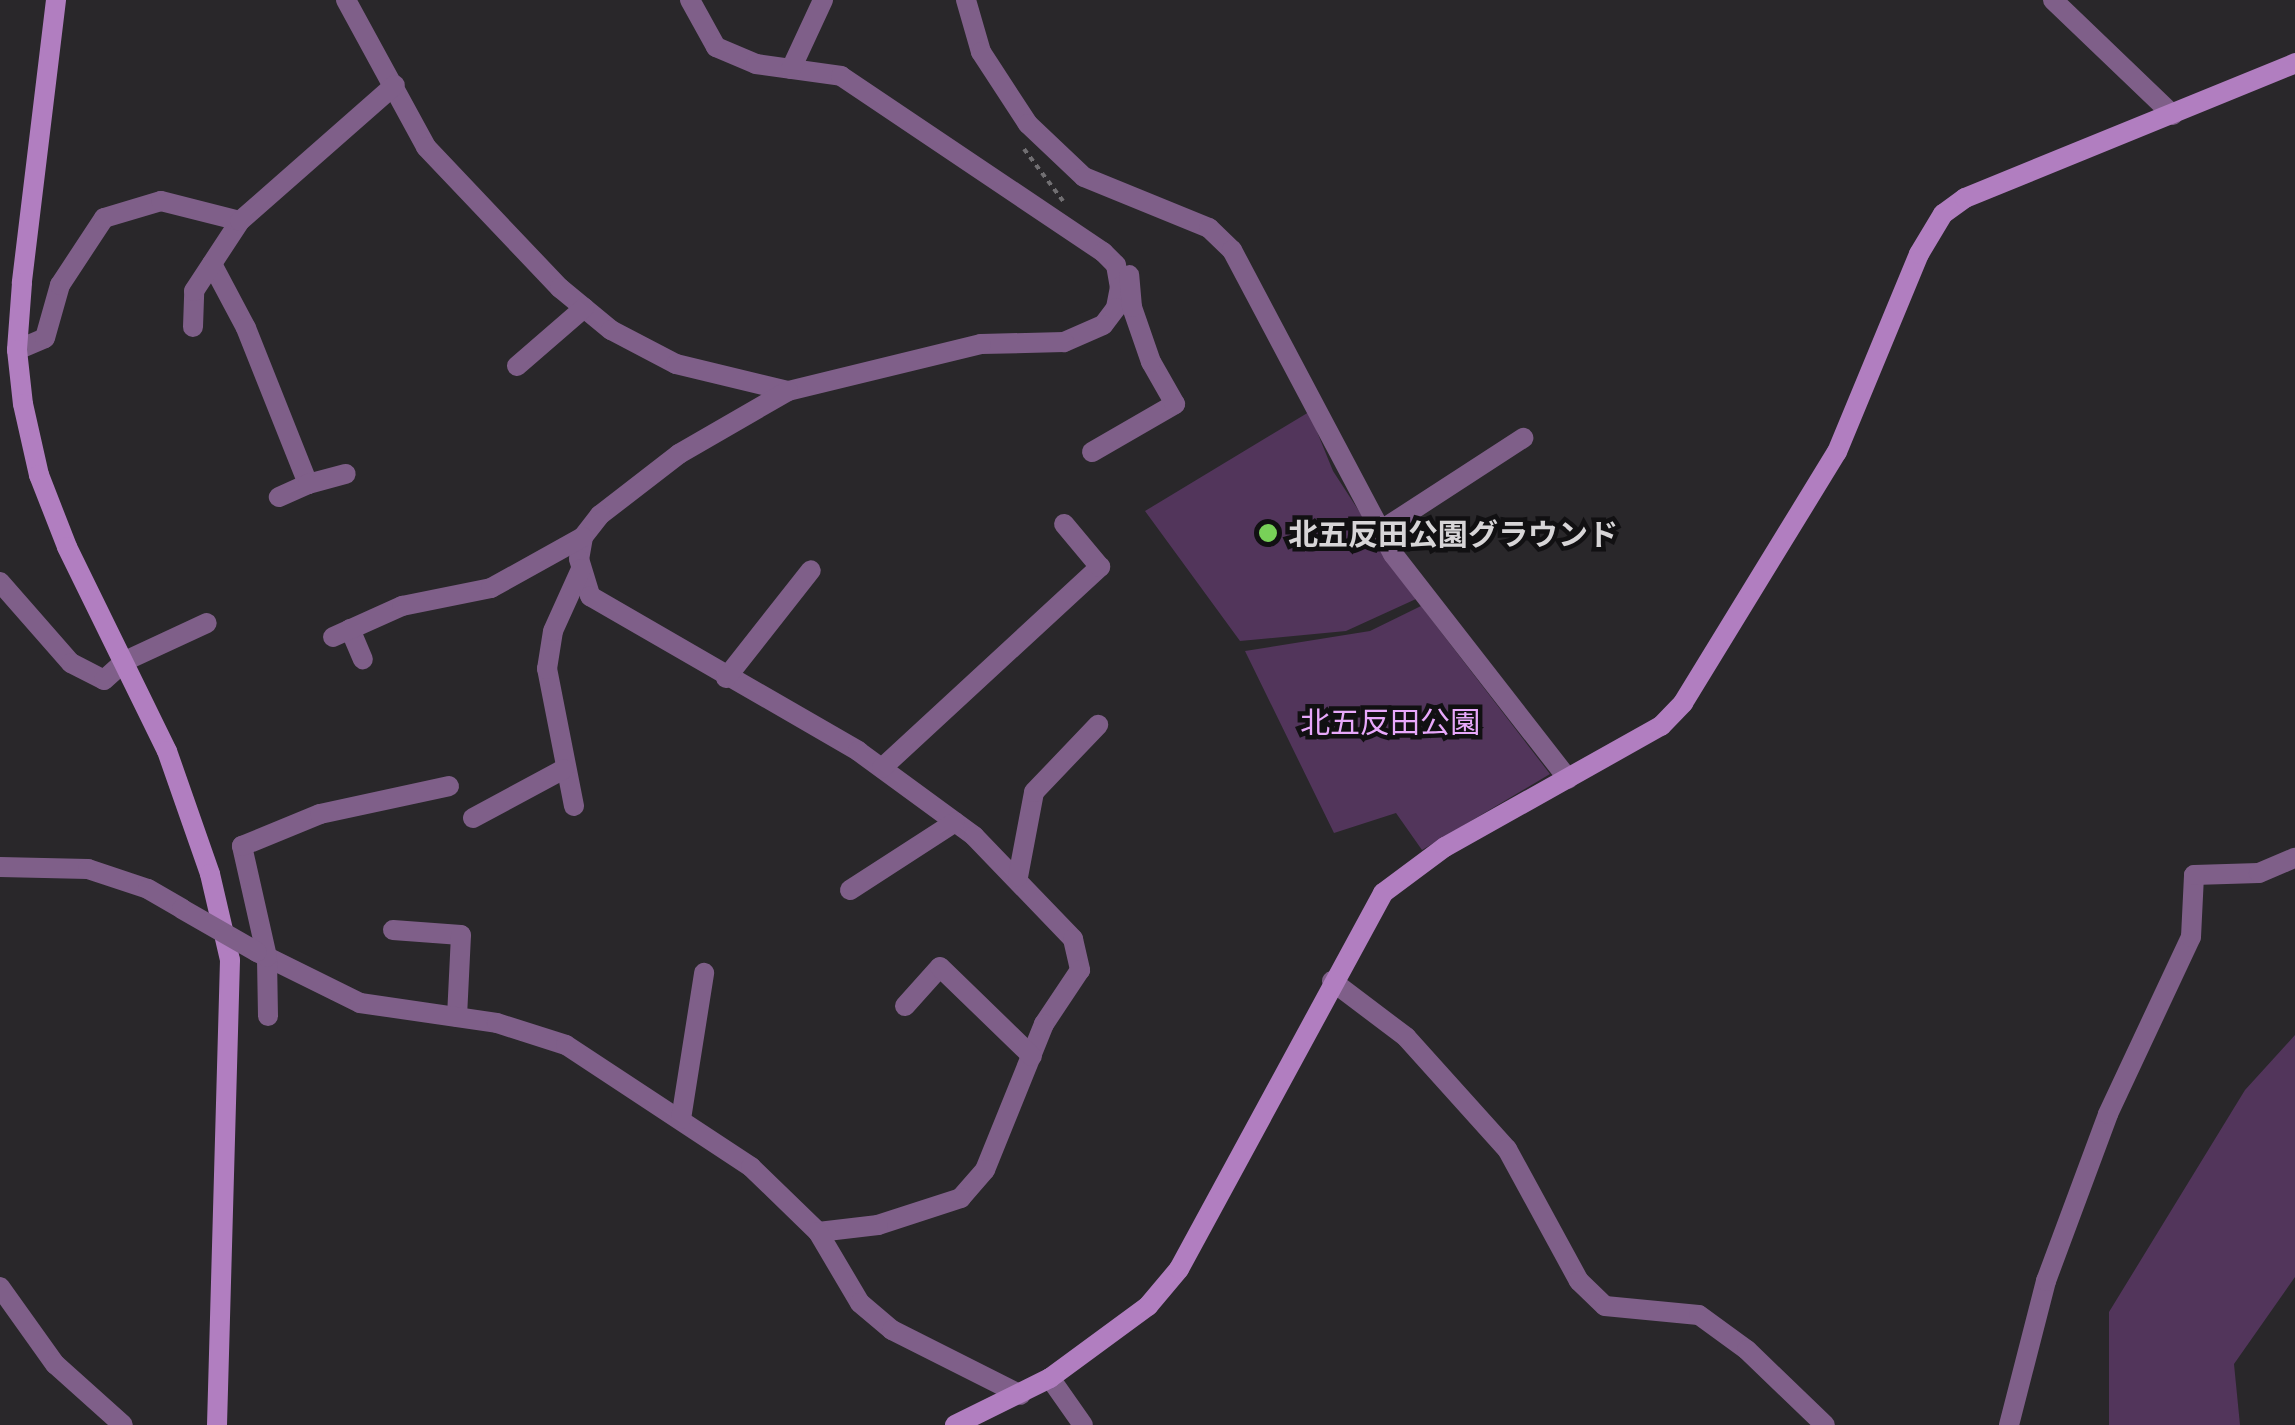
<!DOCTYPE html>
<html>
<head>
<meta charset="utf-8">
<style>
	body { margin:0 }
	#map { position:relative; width:2295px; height:1425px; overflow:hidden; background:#29272a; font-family:Barlow,"Noto Sans JP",sans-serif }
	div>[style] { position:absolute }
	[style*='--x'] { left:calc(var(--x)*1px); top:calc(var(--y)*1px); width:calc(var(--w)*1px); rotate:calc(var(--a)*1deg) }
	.green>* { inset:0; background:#52355b }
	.path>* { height:4px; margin-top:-2px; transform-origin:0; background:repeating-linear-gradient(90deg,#716f72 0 5px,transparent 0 10px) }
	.street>* { height:20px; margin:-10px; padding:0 10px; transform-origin:10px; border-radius:10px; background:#7f5f89 }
	.secondary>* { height:20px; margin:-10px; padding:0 10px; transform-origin:10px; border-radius:10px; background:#b17ec0 }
	.street-bridge>* { height:20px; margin:-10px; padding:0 10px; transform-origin:10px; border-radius:10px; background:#7f5f89 }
	.dots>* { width:28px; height:28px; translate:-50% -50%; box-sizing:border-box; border:5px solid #111012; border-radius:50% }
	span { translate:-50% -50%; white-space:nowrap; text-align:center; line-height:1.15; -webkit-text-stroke:9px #111012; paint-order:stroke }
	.poi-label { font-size:30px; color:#d7d5d7; font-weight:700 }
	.left { translate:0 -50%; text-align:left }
	.park-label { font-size:30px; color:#e8a8fb }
</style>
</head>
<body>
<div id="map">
	<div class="green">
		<div style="clip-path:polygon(1309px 412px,1333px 471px,1416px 599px,1346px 631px,1240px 641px,1145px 511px)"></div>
		<div style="clip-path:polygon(1421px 606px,1550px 774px,1422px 850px,1396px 813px,1334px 833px,1245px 651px,1370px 631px)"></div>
		<div style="clip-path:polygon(2295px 1035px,2295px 1277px,2234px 1364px,2240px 1425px,2109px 1425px,2109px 1312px,2245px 1090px)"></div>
	</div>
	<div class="path">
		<div style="--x:1024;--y:149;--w:65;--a:53.1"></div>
	</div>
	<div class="street">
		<div style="--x:346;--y:0;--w:167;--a:61.4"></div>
		<div style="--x:426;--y:147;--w:195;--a:46.5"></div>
		<div style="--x:560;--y:288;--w:66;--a:39.5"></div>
		<div style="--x:611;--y:330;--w:73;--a:27.6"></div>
		<div style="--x:676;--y:364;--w:115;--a:13.6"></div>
		<div style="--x:690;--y:0;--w:54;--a:61"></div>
		<div style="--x:716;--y:47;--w:43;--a:23"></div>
		<div style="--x:756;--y:64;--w:86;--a:8"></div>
		<div style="--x:841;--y:76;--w:316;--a:33.9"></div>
		<div style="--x:1103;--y:252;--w:18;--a:45"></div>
		<div style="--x:1116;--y:265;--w:22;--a:80"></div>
		<div style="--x:1120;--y:287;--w:21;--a:101"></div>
		<div style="--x:1116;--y:308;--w:21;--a:127"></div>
		<div style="--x:1103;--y:325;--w:43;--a:156.4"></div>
		<div style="--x:1064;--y:342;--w:83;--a:178.6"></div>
		<div style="--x:981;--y:344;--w:199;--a:166.3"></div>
		<div style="--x:788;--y:391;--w:126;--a:150"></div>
		<div style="--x:679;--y:454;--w:100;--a:142.3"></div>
		<div style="--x:600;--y:515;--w:28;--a:128"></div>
		<div style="--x:583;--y:537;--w:22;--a:100"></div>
		<div style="--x:579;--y:559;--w:39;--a:73"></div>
		<div style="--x:590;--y:596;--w:310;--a:30"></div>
		<div style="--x:858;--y:751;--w:144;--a:36.2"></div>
		<div style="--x:974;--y:836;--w:143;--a:46.1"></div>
		<div style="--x:1073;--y:939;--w:32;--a:77"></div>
		<div style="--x:1080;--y:970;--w:65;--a:123.7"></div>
		<div style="--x:1044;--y:1024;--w:157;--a:112"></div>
		<div style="--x:985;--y:1170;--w:37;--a:131"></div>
		<div style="--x:961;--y:1198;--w:87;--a:162"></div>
		<div style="--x:878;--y:1225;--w:60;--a:173.3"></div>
		<div style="--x:966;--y:0;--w:54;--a:73.9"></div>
		<div style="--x:981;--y:52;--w:86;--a:56.9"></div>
		<div style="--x:1028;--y:124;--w:77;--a:43.4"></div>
		<div style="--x:1084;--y:177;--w:135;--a:22.2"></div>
		<div style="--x:1209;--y:228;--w:32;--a:44"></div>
		<div style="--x:1232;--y:250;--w:344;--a:62.1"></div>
		<div style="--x:1393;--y:554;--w:285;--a:52.1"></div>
		<div style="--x:2053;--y:0;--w:166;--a:43.8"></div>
		<div style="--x:791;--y:69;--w:76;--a:-65.1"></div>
		<div style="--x:212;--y:264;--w:72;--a:62"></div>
		<div style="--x:246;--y:328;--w:168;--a:68.3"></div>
		<div style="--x:308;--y:484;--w:32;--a:156"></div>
		<div style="--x:193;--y:327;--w:36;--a:-88"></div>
		<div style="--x:194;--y:291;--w:84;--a:-56.7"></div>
		<div style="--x:17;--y:350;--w:30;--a:-23"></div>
		<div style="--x:45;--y:338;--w:55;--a:-74.2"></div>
		<div style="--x:60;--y:285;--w:80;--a:-56.7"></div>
		<div style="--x:104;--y:218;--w:59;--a:-16.6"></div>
		<div style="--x:161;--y:201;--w:81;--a:14.2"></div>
		<div style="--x:240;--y:221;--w:206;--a:-41.3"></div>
		<div style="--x:517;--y:366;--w:89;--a:-40.9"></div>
		<div style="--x:1092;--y:452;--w:96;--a:-30"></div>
		<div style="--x:1175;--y:404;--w:48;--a:-119.7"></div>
		<div style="--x:1151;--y:362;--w:58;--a:-109.1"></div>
		<div style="--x:1132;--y:307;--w:32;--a:-95"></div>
		<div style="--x:308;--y:484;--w:39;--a:-15"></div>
		<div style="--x:1380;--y:531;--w:171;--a:-33"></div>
		<div style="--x:0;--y:582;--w:108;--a:48.8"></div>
		<div style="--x:71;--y:663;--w:37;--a:27"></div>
		<div style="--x:104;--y:680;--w:28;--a:-42"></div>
		<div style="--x:125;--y:661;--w:90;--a:-24.9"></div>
		<div style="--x:350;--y:629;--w:33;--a:67"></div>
		<div style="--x:333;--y:637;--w:76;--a:-24.2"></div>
		<div style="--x:402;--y:606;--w:91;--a:-11.4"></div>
		<div style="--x:491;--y:588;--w:105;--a:-29"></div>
		<div style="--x:726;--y:678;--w:137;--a:-51.8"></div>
		<div style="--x:882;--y:768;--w:297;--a:-42.7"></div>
		<div style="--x:1100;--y:567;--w:56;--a:-129.9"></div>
		<div style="--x:574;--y:806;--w:140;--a:-101.1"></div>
		<div style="--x:547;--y:669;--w:38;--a:-81"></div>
		<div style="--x:553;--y:631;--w:68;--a:-65.7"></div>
		<div style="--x:473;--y:818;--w:103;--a:-28.3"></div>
		<div style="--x:0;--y:867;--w:88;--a:1.3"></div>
		<div style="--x:88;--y:869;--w:63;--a:18.4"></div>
		<div style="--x:148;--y:889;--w:39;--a:30"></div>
		<div style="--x:1018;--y:877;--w:86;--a:-79.3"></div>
		<div style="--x:1034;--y:792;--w:93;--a:-46.3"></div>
		<div style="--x:850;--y:890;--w:125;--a:-32.9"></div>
		<div style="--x:393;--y:930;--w:68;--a:4.2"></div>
		<div style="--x:461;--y:935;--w:82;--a:92.8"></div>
		<div style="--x:257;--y:952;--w:115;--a:26.3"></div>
		<div style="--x:360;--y:1003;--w:138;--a:8.3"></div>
		<div style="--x:497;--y:1023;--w:72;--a:17.7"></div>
		<div style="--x:566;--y:1045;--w:222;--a:33.4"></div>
		<div style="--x:751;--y:1167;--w:93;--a:44.1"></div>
		<div style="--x:818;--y:1232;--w:82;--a:59.4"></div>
		<div style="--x:860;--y:1303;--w:42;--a:40.2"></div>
		<div style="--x:892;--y:1330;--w:144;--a:26.7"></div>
		<div style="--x:1332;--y:981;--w:93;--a:37.1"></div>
		<div style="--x:1406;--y:1037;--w:151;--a:48"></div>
		<div style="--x:1507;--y:1149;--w:150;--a:61.4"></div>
		<div style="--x:1579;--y:1281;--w:36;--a:44"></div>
		<div style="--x:1605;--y:1306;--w:94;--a:5.5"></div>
		<div style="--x:1699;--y:1315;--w:59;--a:36.1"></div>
		<div style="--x:1747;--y:1350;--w:108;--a:43.9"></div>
		<div style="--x:905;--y:1006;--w:52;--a:-48.1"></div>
		<div style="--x:940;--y:967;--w:128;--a:44.1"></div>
		<div style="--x:268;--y:1016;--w:59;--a:-91"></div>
		<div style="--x:267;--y:957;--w:114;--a:-102.7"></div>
		<div style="--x:242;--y:846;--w:84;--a:-22.3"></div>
		<div style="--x:320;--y:814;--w:132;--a:-12.2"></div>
		<div style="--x:681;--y:1119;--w:148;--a:-81"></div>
		<div style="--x:0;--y:1287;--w:95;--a:54.5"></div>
		<div style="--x:55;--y:1364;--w:91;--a:41.9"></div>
		<div style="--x:1050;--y:1378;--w:57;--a:54.9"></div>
		<div style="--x:2009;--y:1425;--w:149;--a:-75.6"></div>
		<div style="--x:2046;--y:1281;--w:178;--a:-69.6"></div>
		<div style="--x:2108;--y:1114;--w:195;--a:-64.9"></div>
		<div style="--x:2191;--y:937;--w:62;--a:-87.2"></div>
		<div style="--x:2194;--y:875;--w:65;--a:-1.8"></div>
		<div style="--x:2259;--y:873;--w:39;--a:-23"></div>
	</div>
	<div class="secondary">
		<div style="--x:56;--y:0;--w:285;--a:96.9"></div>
		<div style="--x:22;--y:283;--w:67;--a:94.3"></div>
		<div style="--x:17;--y:350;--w:54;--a:83.7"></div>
		<div style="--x:23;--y:404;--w:73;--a:77.3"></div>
		<div style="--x:39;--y:475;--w:77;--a:68.7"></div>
		<div style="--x:67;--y:547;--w:227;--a:63.9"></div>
		<div style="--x:167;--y:751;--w:130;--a:70.7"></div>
		<div style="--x:210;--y:874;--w:88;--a:76.9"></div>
		<div style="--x:230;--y:960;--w:465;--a:91.6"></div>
		<div style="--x:955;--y:1425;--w:106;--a:-26.3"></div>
		<div style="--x:1050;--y:1378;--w:122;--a:-36.3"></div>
		<div style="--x:1148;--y:1306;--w:48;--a:-50"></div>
		<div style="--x:1179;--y:1269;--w:428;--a:-61.5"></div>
		<div style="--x:1383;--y:893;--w:77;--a:-36.6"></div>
		<div style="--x:1445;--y:847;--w:248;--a:-29.3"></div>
		<div style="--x:1661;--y:726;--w:32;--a:-46"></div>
		<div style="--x:1683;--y:703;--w:294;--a:-58.5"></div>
		<div style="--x:1837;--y:452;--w:214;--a:-67.5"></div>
		<div style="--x:1919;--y:254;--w:47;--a:-59"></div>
		<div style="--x:1943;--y:214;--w:27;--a:-36"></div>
		<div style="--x:1965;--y:198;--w:357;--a:-22.2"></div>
	</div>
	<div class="street-bridge">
		<div style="--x:182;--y:909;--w:86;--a:29.8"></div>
	</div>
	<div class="dots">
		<div style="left:1268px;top:533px;background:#78d158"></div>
	</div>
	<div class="poi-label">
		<span class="left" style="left:1288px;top:533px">北五反田公園グラウンド</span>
	</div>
	<div class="park-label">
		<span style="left:1390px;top:721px">北五反田公園</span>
	</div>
</div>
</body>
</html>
